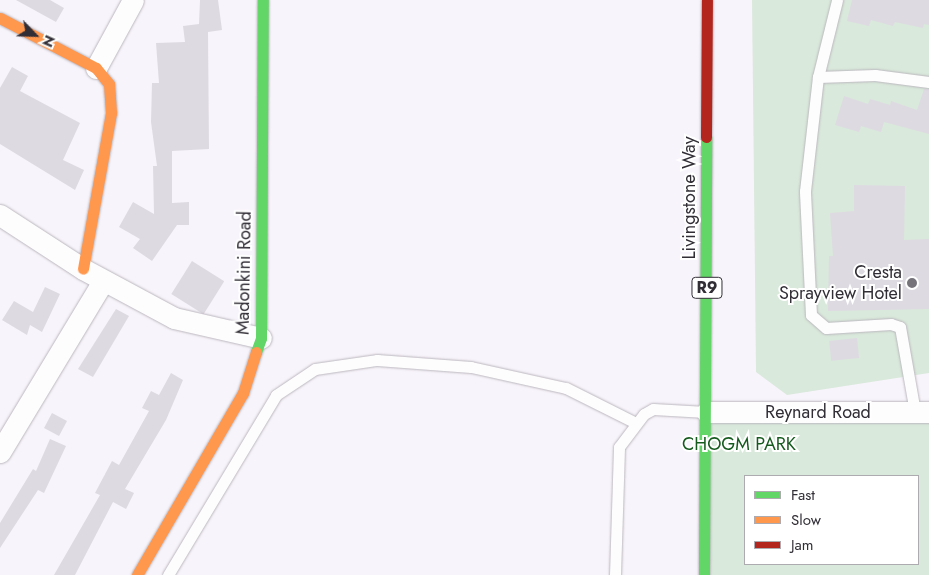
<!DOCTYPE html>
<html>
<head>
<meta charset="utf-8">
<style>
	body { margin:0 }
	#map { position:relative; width:929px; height:575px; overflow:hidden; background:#f8f4fb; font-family:Jost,sans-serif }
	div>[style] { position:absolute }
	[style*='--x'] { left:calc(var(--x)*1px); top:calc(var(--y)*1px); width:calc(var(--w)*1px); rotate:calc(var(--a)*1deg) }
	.green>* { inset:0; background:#d9e9db }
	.building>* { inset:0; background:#dedae2; transform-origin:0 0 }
	.roads { filter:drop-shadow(0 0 1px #bbb7be) drop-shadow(0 0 1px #bbb7be) }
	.lane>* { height:11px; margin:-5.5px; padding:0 5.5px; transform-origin:5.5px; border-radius:5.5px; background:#fefdfe }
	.street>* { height:21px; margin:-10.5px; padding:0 10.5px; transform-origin:10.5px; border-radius:10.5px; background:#fefdfe }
	.fast>* { height:11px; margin:-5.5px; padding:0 5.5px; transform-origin:5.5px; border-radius:5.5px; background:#63d668 }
	.slow>* { height:11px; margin:-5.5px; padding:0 5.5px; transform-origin:5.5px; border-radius:5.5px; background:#ff974d }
	.jam>* { height:11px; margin:-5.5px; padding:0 5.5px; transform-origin:5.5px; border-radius:5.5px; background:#b3261e }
	.dots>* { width:14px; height:14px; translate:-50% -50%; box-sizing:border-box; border:2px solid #fff; border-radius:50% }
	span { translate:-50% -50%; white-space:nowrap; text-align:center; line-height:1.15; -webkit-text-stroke:4px #fff; paint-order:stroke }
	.shield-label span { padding:1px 4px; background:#fff; border:1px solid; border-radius:4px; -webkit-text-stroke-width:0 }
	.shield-label { font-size:16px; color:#322e36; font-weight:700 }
	.street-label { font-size:18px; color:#322e36 }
	.poi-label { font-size:18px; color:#322e36 }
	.right { translate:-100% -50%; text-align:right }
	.park-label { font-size:18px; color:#155b1e }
	.legend { position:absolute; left:744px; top:475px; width:175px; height:90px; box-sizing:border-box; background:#fff; border:1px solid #adabaf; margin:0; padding:6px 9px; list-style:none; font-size:15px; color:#322e36 }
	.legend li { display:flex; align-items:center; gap:10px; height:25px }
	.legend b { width:25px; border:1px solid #adabaf }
	.north { position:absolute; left:10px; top:10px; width:50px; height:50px; -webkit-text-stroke:4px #fff; paint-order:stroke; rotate:114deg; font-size:14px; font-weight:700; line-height:20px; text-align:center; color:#322e36 }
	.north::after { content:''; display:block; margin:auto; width:18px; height:22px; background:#322e36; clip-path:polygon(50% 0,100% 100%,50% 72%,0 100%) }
</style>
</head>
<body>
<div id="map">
	<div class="green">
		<div style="clip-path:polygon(752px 0,929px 0,929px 373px,787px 395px,756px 372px)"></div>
		<div style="clip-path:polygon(evenodd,707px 412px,929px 414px,929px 575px,707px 575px,707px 412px,745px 476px,918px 476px,918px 564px,745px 564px,745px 476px)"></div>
	</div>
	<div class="building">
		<div style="clip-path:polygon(16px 0,50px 0,64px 8px,56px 22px)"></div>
		<div style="clip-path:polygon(200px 0,218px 0,222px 30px,208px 32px,209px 149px,172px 151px,172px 203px,189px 202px,189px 225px,177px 225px,152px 261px,133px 248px,140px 239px,119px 227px,133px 202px,154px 214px,153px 166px,157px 166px,151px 122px,152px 83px,159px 83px,156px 43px,185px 42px,183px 26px,199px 24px)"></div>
		<div style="clip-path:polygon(852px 0,929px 0,929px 25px,924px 24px,923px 28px,895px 22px,893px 26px,871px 20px,869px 26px,847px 21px)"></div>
		<div style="clip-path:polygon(12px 67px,28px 76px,20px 91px,80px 123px,63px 160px,84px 170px,75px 190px,0 144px,0 88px)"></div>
		<div style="clip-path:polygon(924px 89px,929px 89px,929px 134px,884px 122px,881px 132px,861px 126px,859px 132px,835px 125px,844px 96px,868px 104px,870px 99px,890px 105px,891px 101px,917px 110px)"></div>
		<div style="clip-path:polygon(854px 185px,905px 186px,904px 240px,929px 239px,929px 309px,828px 311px,829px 256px,833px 256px,830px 213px,854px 211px)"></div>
		<div style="left:192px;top:261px;width:38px;height:39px;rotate:32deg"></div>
		<div style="clip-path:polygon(45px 287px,60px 294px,42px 332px,30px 325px,27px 335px,2px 320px,14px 301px,33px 312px)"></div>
		<div style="clip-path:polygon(116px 309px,129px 316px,93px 377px,78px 369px)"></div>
		<div style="left:857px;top:338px;width:20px;height:28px;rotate:84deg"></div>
		<div style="clip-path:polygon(171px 373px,183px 380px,166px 420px,125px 489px,134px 493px,126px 509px,113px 502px,75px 575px,54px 575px,100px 495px,95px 493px,112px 461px,119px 465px,149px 411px,142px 408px,151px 391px,159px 395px)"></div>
		<div style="left:52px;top:413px;width:17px;height:17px;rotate:28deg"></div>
		<div style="clip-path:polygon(50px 439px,66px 446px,51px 478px,44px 493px,38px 490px,0 548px,0 523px,33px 469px,36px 471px)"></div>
	</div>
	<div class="roads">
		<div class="lane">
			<div style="--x:818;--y:77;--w:79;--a:-76.1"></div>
			<div style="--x:915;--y:412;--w:86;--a:-100"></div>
			<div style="--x:900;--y:327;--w:9;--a:-162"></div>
			<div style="--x:891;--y:324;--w:65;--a:176.5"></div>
			<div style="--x:826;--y:328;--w:20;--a:-139"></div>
			<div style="--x:811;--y:315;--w:124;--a:-92.8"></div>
			<div style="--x:805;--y:191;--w:115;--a:-83.5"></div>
			<div style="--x:818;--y:77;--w:57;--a:-2"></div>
			<div style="--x:875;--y:75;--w:54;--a:7.4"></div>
			<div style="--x:168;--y:575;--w:210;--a:-59"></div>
			<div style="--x:276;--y:395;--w:47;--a:-33.7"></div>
			<div style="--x:315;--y:369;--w:63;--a:-8.3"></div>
			<div style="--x:377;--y:360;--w:94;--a:4.3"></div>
			<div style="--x:471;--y:367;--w:97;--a:12.5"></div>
			<div style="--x:566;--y:388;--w:78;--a:26.6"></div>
			<div style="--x:615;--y:575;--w:128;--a:-88.2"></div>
			<div style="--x:619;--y:447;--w:41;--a:-52.9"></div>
			<div style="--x:644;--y:414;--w:10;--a:-29"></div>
			<div style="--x:653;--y:409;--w:53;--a:3.2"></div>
		</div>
		<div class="street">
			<div style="--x:96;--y:68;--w:77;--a:-61.4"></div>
			<div style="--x:0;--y:215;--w:99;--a:33"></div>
			<div style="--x:83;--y:269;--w:103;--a:28.3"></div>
			<div style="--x:174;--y:318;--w:89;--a:12.9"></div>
			<div style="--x:707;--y:412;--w:222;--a:0"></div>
			<div style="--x:0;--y:452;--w:200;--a:-58.9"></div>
		</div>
		<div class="fast">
			<div style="--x:256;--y:352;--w:15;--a:-70"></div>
			<div style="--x:261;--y:338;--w:338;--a:-89.7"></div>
			<div style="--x:704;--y:575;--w:438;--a:-89.7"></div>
		</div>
		<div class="slow">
			<div style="--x:0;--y:18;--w:108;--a:27.5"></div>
			<div style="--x:96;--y:68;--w:21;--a:51"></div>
			<div style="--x:109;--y:84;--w:29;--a:86"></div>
			<div style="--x:111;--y:113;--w:158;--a:100.2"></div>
			<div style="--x:137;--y:575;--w:211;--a:-59.8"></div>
			<div style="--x:243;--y:393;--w:43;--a:-72.4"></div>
		</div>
		<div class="jam">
			<div style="--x:706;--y:137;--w:137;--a:-89.6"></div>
		</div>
	</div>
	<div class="dots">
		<div style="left:912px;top:283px;background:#77737b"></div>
	</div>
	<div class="shield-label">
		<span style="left:707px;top:288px">R9</span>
	</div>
	<div class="street-label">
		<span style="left:689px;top:198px;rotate:-90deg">Livingstone Way</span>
		<span style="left:244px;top:273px;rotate:-89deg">Madonkini Road</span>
		<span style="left:818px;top:412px">Reynard Road</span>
	</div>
	<div class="poi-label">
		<span class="right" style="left:902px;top:283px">Cresta<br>Sprayview Hotel</span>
	</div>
	<div class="park-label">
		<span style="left:739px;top:444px">CHOGM PARK</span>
	</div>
	<ul class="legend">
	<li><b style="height:6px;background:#63d668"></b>Fast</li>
	<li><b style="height:6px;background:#ff974d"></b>Slow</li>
	<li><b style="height:6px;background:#b3261e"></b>Jam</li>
	</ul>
	<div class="north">N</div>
</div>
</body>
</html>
